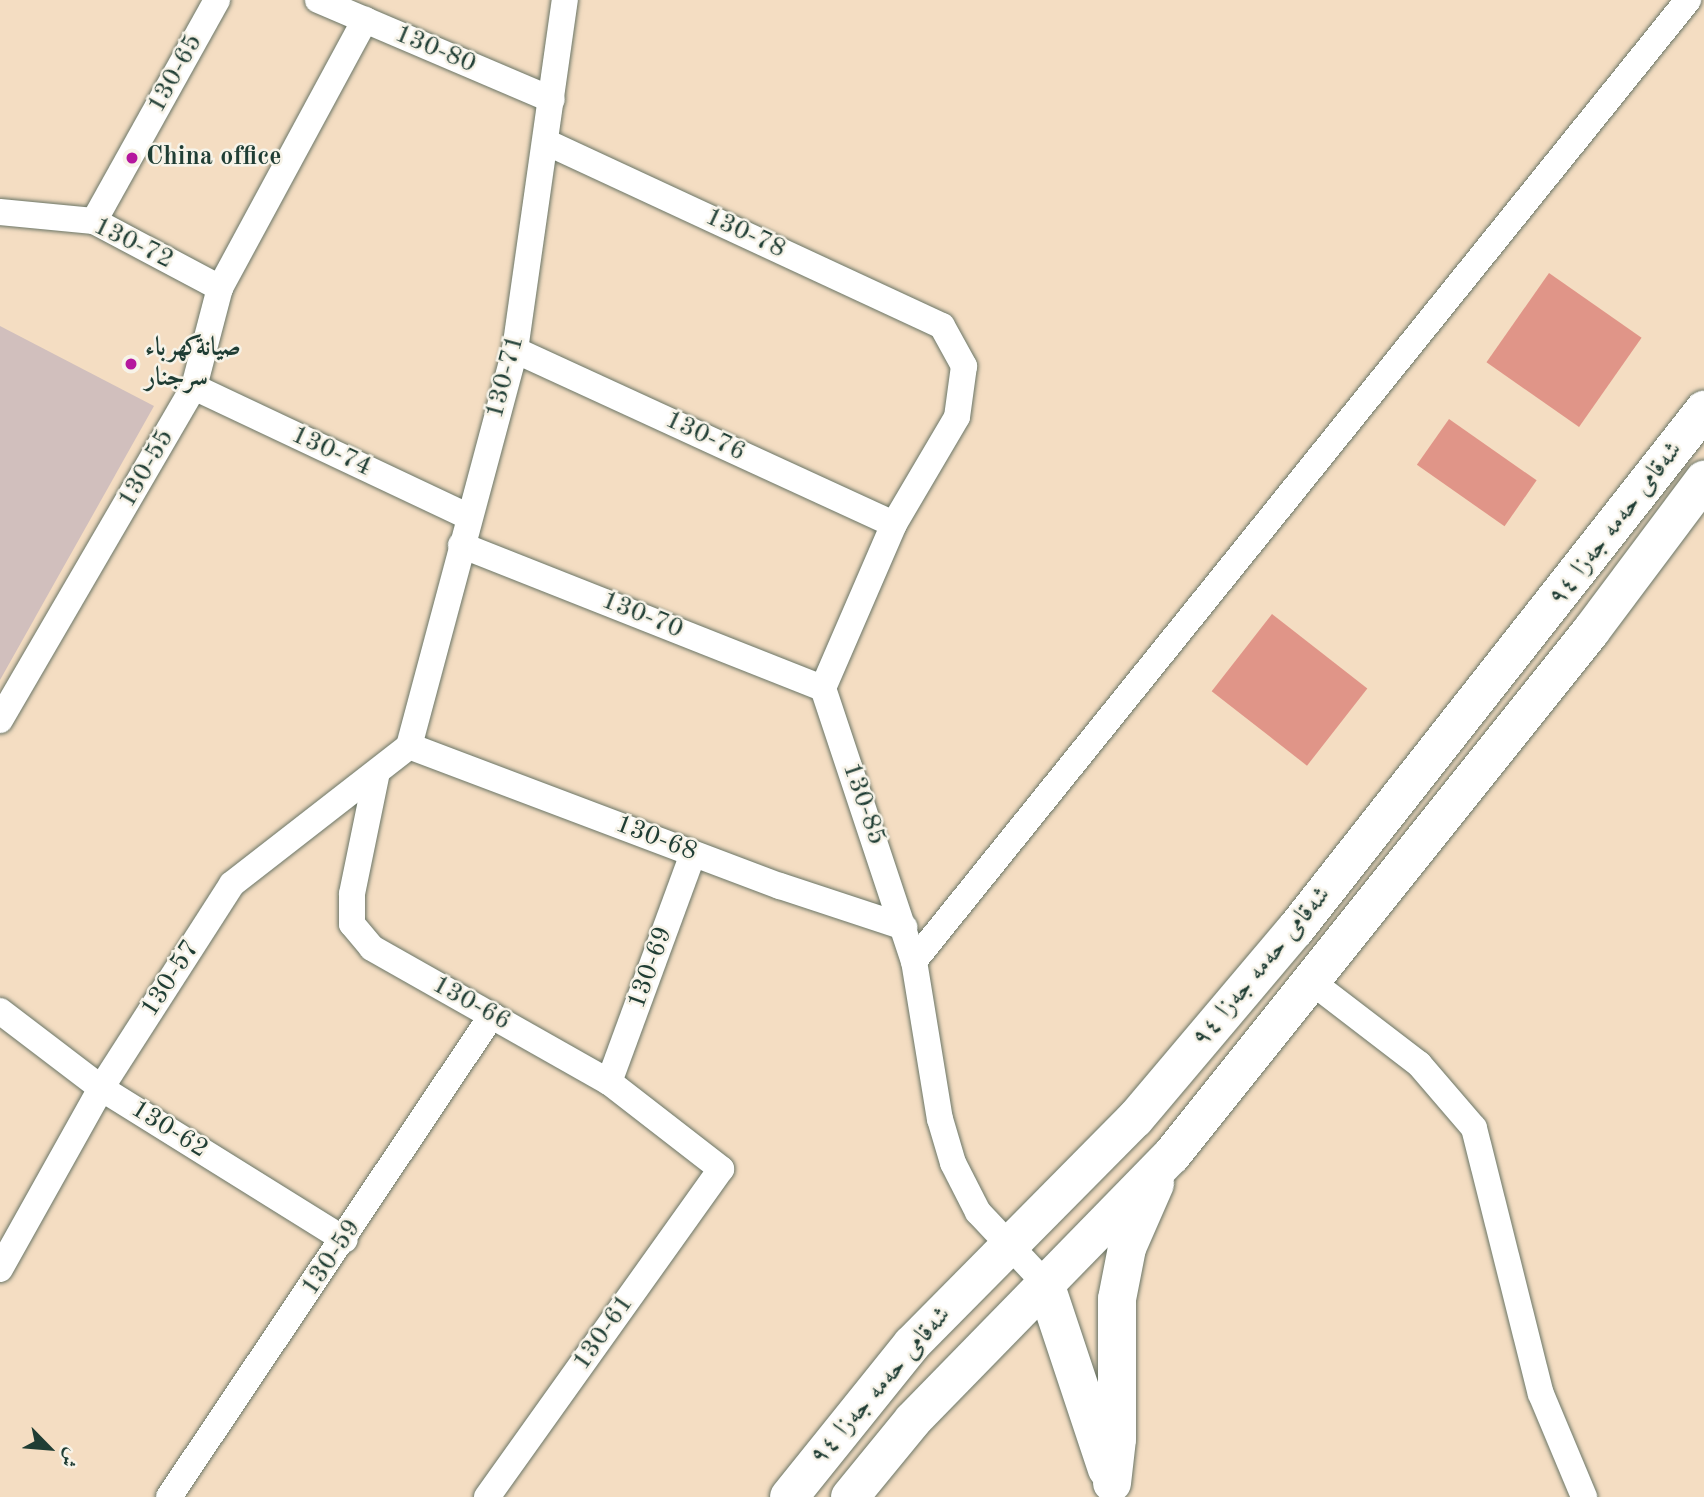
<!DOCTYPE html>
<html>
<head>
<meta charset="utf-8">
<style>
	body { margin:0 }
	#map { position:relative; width:1704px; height:1497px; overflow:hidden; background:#f4ddc2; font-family:"Old Standard TT",Amiri,serif }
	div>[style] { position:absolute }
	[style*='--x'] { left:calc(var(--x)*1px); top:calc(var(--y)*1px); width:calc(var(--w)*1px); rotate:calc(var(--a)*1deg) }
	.industrial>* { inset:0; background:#d1bfbd }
	.building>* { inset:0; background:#e09588; transform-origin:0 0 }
	.roads { filter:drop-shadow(0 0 2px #6a7566) drop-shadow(0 0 2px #6a7566) }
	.street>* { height:26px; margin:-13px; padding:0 13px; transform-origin:13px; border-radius:13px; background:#fff }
	.secondary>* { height:38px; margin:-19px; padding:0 19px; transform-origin:19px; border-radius:19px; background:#fff }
	.dots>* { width:19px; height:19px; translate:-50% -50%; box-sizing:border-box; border:4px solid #f7f3e8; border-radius:50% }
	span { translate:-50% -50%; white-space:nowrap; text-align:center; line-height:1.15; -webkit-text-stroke:5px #f7f3e8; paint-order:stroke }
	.street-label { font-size:26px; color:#1f3d34 }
	.poi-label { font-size:26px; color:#1f3d34; font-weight:700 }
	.left { translate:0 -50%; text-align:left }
	.north { position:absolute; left:14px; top:1413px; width:70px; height:70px; -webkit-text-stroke:5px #f7f3e8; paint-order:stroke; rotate:115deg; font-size:19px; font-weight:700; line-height:28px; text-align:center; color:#1f3d34 }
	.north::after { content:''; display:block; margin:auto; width:24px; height:32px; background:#1f3d34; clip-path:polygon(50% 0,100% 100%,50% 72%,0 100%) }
</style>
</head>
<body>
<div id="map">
	<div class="industrial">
		<div style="clip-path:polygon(0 326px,154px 406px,0 680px)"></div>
	</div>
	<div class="building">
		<div style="left:1549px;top:273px;width:113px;height:109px;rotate:35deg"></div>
		<div style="left:1449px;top:419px;width:107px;height:56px;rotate:35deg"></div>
		<div style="left:1272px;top:614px;width:121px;height:98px;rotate:38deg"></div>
	</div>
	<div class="roads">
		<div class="street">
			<div style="--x:318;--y:0;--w:254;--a:23.1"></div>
			<div style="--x:548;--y:143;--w:434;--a:24.9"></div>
			<div style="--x:942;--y:326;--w:46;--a:61.2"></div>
			<div style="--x:964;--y:366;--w:51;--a:97.8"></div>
			<div style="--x:957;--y:417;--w:124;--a:120.5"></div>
			<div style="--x:894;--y:524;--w:179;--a:113.4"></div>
			<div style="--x:823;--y:688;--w:288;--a:71.6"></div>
			<div style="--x:914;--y:961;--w:160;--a:80.7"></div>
			<div style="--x:940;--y:1119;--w:46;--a:73.5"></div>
			<div style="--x:953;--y:1163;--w:55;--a:63"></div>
			<div style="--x:978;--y:1212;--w:98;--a:46.7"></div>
			<div style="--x:0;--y:212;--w:94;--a:5.5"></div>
			<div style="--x:94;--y:221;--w:143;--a:28"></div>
			<div style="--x:94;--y:221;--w:253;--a:-60.9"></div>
			<div style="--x:515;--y:350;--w:417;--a:24.7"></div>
			<div style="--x:194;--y:387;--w:302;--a:25.3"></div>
			<div style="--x:461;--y:545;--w:389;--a:21.6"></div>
			<div style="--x:0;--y:720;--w:385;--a:-59.8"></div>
			<div style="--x:194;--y:387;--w:102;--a:-75.3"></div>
			<div style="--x:220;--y:288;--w:305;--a:-61.6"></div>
			<div style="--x:409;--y:746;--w:410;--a:-75"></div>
			<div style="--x:515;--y:350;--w:354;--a:-81.9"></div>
			<div style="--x:409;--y:746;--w:397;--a:20.7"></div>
			<div style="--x:780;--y:886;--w:131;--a:18.3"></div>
			<div style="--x:377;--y:772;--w:125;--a:101.6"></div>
			<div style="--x:352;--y:894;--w:30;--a:90"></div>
			<div style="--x:352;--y:924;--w:31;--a:50"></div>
			<div style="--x:372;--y:948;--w:272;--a:29.5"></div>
			<div style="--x:609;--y:1082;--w:142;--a:37.8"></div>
			<div style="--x:721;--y:1169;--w:403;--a:125.5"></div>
			<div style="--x:914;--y:961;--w:1234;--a:-51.15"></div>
			<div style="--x:1312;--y:982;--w:135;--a:37.5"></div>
			<div style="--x:1419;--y:1064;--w:84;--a:49.3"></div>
			<div style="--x:1474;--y:1128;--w:274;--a:75.9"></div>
			<div style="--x:1541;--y:1394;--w:112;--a:67.3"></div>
			<div style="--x:0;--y:1011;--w:127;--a:37.3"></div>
			<div style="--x:101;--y:1088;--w:287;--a:31.9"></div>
			<div style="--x:609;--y:1082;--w:243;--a:-69.8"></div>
			<div style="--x:0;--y:1269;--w:207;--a:-60.8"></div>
			<div style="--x:101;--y:1088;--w:242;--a:-57.3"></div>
			<div style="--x:232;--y:884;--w:224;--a:-37.9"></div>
			<div style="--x:169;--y:1497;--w:580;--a:-56.17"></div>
		</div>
		<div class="secondary">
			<div style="--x:1045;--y:1283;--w:196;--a:71.6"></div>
			<div style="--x:1112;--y:1483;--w:44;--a:-83.5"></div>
			<div style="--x:1117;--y:1439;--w:140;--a:-90"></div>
			<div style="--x:1117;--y:1299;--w:52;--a:-78.9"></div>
			<div style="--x:1127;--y:1248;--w:70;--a:-66.4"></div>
			<div style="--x:789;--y:1497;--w:196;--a:-51.2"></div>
			<div style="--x:912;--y:1344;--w:317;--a:-45.3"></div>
			<div style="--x:1135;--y:1119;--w:248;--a:-49.8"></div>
			<div style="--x:1295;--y:930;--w:662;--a:-51.81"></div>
			<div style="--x:850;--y:1497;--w:99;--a:-50.7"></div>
			<div style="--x:913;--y:1420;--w:369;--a:-45.7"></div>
			<div style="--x:1171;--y:1156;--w:672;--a:-51.34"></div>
			<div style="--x:1591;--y:631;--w:189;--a:-53.2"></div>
		</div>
	</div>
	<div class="dots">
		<div style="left:132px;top:158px;background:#b5179e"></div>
		<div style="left:131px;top:364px;background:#b5179e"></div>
	</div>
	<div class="street-label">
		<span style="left:435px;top:50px;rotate:23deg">130-80</span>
		<span style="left:176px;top:74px;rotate:-61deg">130-65</span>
		<span style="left:745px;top:234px;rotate:25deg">130-78</span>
		<span style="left:133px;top:244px;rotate:26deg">130-72</span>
		<span style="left:506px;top:377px;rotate:-75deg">130-71</span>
		<span style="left:705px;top:437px;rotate:25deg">130-76</span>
		<span style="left:331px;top:452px;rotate:25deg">130-74</span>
		<span style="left:147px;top:469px;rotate:-60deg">130-55</span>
		<span style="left:1616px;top:524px;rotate:-52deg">شەقامی حەمە جەزا ٩٤</span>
		<span style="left:642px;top:616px;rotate:22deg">130-70</span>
		<span style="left:863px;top:804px;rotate:71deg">130-85</span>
		<span style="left:656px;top:839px;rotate:21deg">130-68</span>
		<span style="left:1262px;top:967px;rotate:-50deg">شەقامی حەمە جەزا ٩٤</span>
		<span style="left:651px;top:968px;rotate:-70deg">130-69</span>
		<span style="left:171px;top:979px;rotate:-57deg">130-57</span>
		<span style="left:471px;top:1004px;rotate:29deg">130-66</span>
		<span style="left:169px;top:1130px;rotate:32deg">130-62</span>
		<span style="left:332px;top:1258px;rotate:-56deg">130-59</span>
		<span style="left:604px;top:1333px;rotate:-55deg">130-61</span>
		<span style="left:881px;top:1386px;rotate:-49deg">شەقامی حەمە جەزا ٩٤</span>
	</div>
	<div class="poi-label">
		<span class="left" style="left:146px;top:158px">China office</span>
		<span class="left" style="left:145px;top:364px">صيانةكهرباء<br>سرجنار</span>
	</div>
	<div class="north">ش</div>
</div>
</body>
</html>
